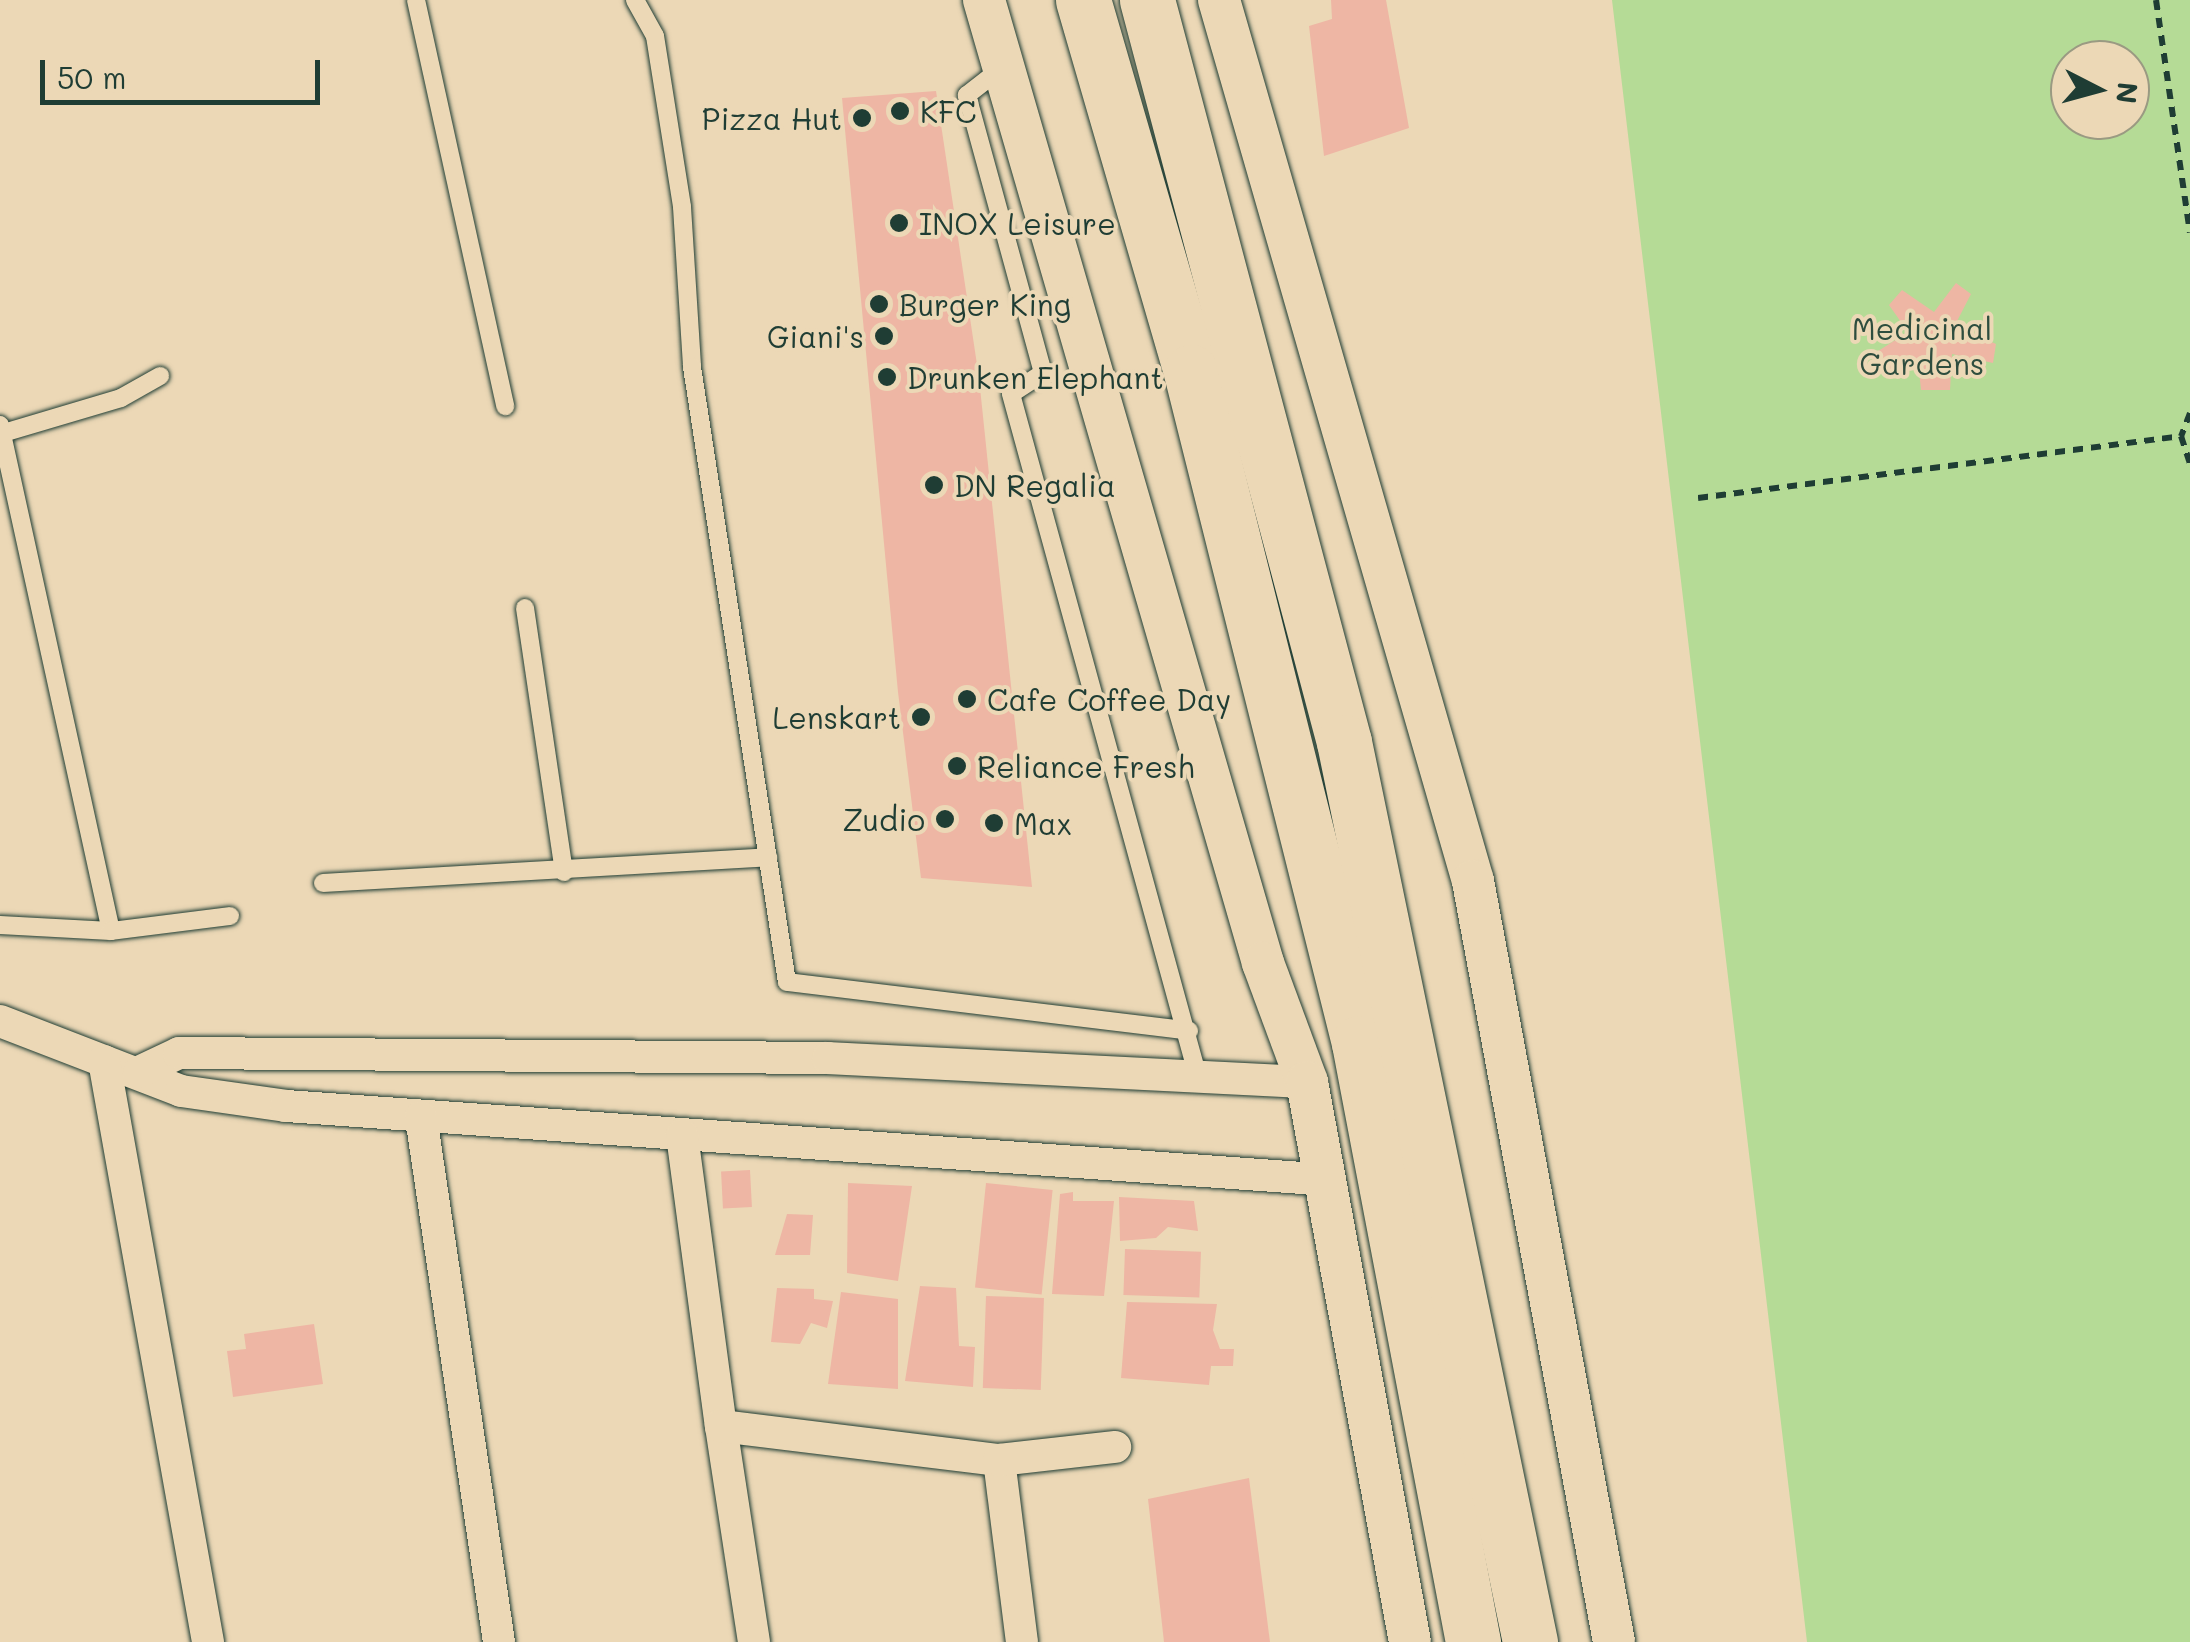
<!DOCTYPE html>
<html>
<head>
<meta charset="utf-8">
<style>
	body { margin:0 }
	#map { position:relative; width:2190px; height:1642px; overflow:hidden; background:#ecd8b6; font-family:Mali,sans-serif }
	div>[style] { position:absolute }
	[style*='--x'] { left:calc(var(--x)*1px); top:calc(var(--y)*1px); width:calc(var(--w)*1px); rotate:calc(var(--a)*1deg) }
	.green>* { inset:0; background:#b5db96 }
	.building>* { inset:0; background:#eeb6a4; transform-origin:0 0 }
	.path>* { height:6px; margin-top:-3px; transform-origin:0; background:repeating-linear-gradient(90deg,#1f3d34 0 10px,transparent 0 18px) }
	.roads { filter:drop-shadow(0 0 2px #1f3d34) drop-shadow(0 0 2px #1f3d34) }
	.service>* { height:18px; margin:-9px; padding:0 9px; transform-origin:9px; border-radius:9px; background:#ecd8b6 }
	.minor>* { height:32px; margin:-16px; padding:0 16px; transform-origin:16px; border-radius:16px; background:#ecd8b6 }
	.tertiary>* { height:42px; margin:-21px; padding:0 21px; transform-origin:21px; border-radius:21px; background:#ecd8b6 }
	.trunk>* { height:55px; margin:-27.5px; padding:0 27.5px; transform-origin:27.5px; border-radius:27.5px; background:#ecd8b6 }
	.dots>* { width:28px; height:28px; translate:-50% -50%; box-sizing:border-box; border:5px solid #ecd8b6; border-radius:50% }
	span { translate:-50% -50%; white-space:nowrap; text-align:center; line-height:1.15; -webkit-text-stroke:8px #ecd8b6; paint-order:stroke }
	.poi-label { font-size:30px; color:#1f3d34 }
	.left { translate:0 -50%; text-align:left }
	.right { translate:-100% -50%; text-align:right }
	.park-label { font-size:30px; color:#2e4d3e }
	.north { position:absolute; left:2050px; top:40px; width:100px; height:100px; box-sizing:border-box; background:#ecd8b6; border:2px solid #9a9a82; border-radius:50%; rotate:96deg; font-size:28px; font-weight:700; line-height:40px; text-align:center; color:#1f3d34 }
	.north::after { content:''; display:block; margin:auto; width:35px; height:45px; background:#1f3d34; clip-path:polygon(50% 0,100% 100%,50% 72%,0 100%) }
	.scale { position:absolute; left:40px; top:60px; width:280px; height:45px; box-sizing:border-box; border:5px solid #1f3d34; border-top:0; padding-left:12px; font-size:30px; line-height:35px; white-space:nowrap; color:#1f3d34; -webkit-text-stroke:8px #ecd8b6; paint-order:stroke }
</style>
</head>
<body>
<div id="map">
	<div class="green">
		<div style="clip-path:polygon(evenodd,1612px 0,2190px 0,2190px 1642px,1807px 1642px,1612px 0,2070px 60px,2130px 60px,2130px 120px,2070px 120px,2070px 60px)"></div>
	</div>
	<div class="building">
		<div style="clip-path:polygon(1331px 0,1386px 0,1409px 128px,1324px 156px,1309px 26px,1332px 19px)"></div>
		<div style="clip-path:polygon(936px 91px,979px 378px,1032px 887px,921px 878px,898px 692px,842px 98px)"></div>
		<div style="clip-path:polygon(1956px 283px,1971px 294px,1955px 325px,1996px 344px,1993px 363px,1952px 354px,1950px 390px,1921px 390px,1918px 361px,1884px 374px,1875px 353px,1908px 332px,1889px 305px,1902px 290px,1934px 312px)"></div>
		<div style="left:750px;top:1170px;width:37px;height:29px;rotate:87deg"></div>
		<div style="clip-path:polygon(848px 1183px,912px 1186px,898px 1281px,847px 1273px)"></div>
		<div style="left:986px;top:1183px;width:67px;height:105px;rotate:6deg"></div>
		<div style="clip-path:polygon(1073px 1192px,1073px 1201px,1114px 1201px,1104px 1296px,1052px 1294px,1060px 1194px)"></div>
		<div style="clip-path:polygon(1119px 1197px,1194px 1201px,1198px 1231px,1168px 1227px,1156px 1238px,1120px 1241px)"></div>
		<div style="clip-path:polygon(787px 1214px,813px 1215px,810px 1255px,775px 1255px)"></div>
		<div style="left:1125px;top:1249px;width:76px;height:46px;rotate:2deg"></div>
		<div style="clip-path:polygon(920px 1286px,956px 1288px,959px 1346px,975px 1347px,973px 1387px,905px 1381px)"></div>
		<div style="clip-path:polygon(777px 1288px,814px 1289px,814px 1299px,833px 1301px,827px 1328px,811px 1323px,800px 1344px,771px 1342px)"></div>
		<div style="clip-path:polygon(841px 1292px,898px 1299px,898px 1389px,828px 1384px)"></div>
		<div style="left:986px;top:1296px;width:58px;height:92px;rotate:2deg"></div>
		<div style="clip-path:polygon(1127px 1302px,1217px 1304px,1213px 1330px,1220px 1349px,1234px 1349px,1233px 1366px,1211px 1366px,1209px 1385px,1121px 1378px)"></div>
		<div style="clip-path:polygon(314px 1324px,323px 1384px,233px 1397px,227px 1351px,246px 1349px,244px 1334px)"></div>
		<div style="clip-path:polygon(1249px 1478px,1270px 1642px,1164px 1642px,1148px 1499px)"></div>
	</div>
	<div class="path">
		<div style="--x:2156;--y:0;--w:235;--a:81.7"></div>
		<div style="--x:2190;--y:413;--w:25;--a:111"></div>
		<div style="--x:2181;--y:436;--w:29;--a:72"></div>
		<div style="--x:1698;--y:498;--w:487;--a:-7.3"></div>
	</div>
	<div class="roads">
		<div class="service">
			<div style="--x:416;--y:0;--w:416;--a:77.6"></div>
			<div style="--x:635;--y:0;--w:41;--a:60.9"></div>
			<div style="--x:655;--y:36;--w:173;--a:81"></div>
			<div style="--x:682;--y:207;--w:160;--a:86.4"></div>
			<div style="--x:692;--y:367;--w:622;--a:81.22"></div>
			<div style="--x:787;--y:982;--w:405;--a:6.9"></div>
			<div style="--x:1003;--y:67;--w:46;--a:142.1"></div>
			<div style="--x:967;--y:95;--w:288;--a:74.7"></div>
			<div style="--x:1043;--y:373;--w:38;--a:147"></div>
			<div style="--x:1011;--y:394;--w:708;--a:74.69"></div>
			<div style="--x:0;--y:425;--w:518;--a:77.63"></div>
			<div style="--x:0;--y:434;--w:126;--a:-16.6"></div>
			<div style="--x:121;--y:398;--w:45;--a:-29.4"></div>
			<div style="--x:525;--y:608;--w:267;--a:81.6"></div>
			<div style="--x:323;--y:883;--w:446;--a:-3.3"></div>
			<div style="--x:0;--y:925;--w:111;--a:3.1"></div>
			<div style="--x:111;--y:931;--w:120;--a:-7.2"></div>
		</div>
		<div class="minor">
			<div style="--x:0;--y:1021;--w:194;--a:21.1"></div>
			<div style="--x:181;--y:1091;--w:106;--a:8.1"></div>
			<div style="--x:286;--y:1106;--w:1035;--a:4.05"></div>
			<div style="--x:104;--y:1061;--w:590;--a:79.85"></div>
			<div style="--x:139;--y:1072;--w:44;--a:-25.4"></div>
			<div style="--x:179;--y:1053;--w:649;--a:0.44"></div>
			<div style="--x:828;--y:1058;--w:480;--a:2.9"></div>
			<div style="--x:421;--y:1117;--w:531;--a:81.55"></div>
			<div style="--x:682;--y:1135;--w:294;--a:82.4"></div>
			<div style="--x:999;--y:1460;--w:183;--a:82.8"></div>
			<div style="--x:754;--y:1642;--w:219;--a:-98.7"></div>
			<div style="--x:721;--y:1426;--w:280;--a:7"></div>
			<div style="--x:999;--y:1460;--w:117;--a:-6.4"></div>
		</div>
		<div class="tertiary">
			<div style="--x:984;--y:0;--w:1003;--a:73.84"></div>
			<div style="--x:1263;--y:963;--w:127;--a:69.7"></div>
			<div style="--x:1307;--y:1082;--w:569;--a:79.58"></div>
			<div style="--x:1219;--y:0;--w:917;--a:73.92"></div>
			<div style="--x:1473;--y:881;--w:774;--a:79.5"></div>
		</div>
		<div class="trunk">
			<div style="--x:1083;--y:0;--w:387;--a:73.8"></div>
			<div style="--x:1191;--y:372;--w:692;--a:75.94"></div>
			<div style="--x:1359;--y:1043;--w:610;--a:79.22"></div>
			<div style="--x:1147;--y:0;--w:768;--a:75.13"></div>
			<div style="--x:1344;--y:742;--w:919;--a:78.32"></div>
		</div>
	</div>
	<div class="dots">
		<div style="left:900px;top:111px;background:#1f3d34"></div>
		<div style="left:862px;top:118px;background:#1f3d34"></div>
		<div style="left:899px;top:223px;background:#1f3d34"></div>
		<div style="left:879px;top:304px;background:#1f3d34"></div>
		<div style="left:884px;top:336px;background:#1f3d34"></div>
		<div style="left:887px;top:377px;background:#1f3d34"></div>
		<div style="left:934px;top:485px;background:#1f3d34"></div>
		<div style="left:967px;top:699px;background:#1f3d34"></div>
		<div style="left:921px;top:717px;background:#1f3d34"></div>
		<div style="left:957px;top:766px;background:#1f3d34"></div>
		<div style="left:945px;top:819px;background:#1f3d34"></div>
		<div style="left:994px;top:823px;background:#1f3d34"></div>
	</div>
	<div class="poi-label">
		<span class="left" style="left:920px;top:111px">KFC</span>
		<span class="right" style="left:842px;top:118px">Pizza Hut</span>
		<span class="left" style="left:919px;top:223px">INOX Leisure</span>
		<span class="left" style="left:899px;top:304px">Burger King</span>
		<span class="right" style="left:864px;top:336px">Giani's</span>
		<span class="left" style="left:907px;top:377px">Drunken Elephant</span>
		<span class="left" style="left:954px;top:485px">DN Regalia</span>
		<span class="left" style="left:987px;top:699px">Cafe Coffee Day</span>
		<span class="right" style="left:901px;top:717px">Lenskart</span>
		<span class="left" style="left:977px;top:766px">Reliance Fresh</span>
		<span class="right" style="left:925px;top:819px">Zudio</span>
		<span class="left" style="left:1014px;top:823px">Max</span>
	</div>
	<div class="park-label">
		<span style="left:1922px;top:345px">Medicinal<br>Gardens</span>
	</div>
	<div class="north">N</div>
	<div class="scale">50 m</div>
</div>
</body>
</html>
